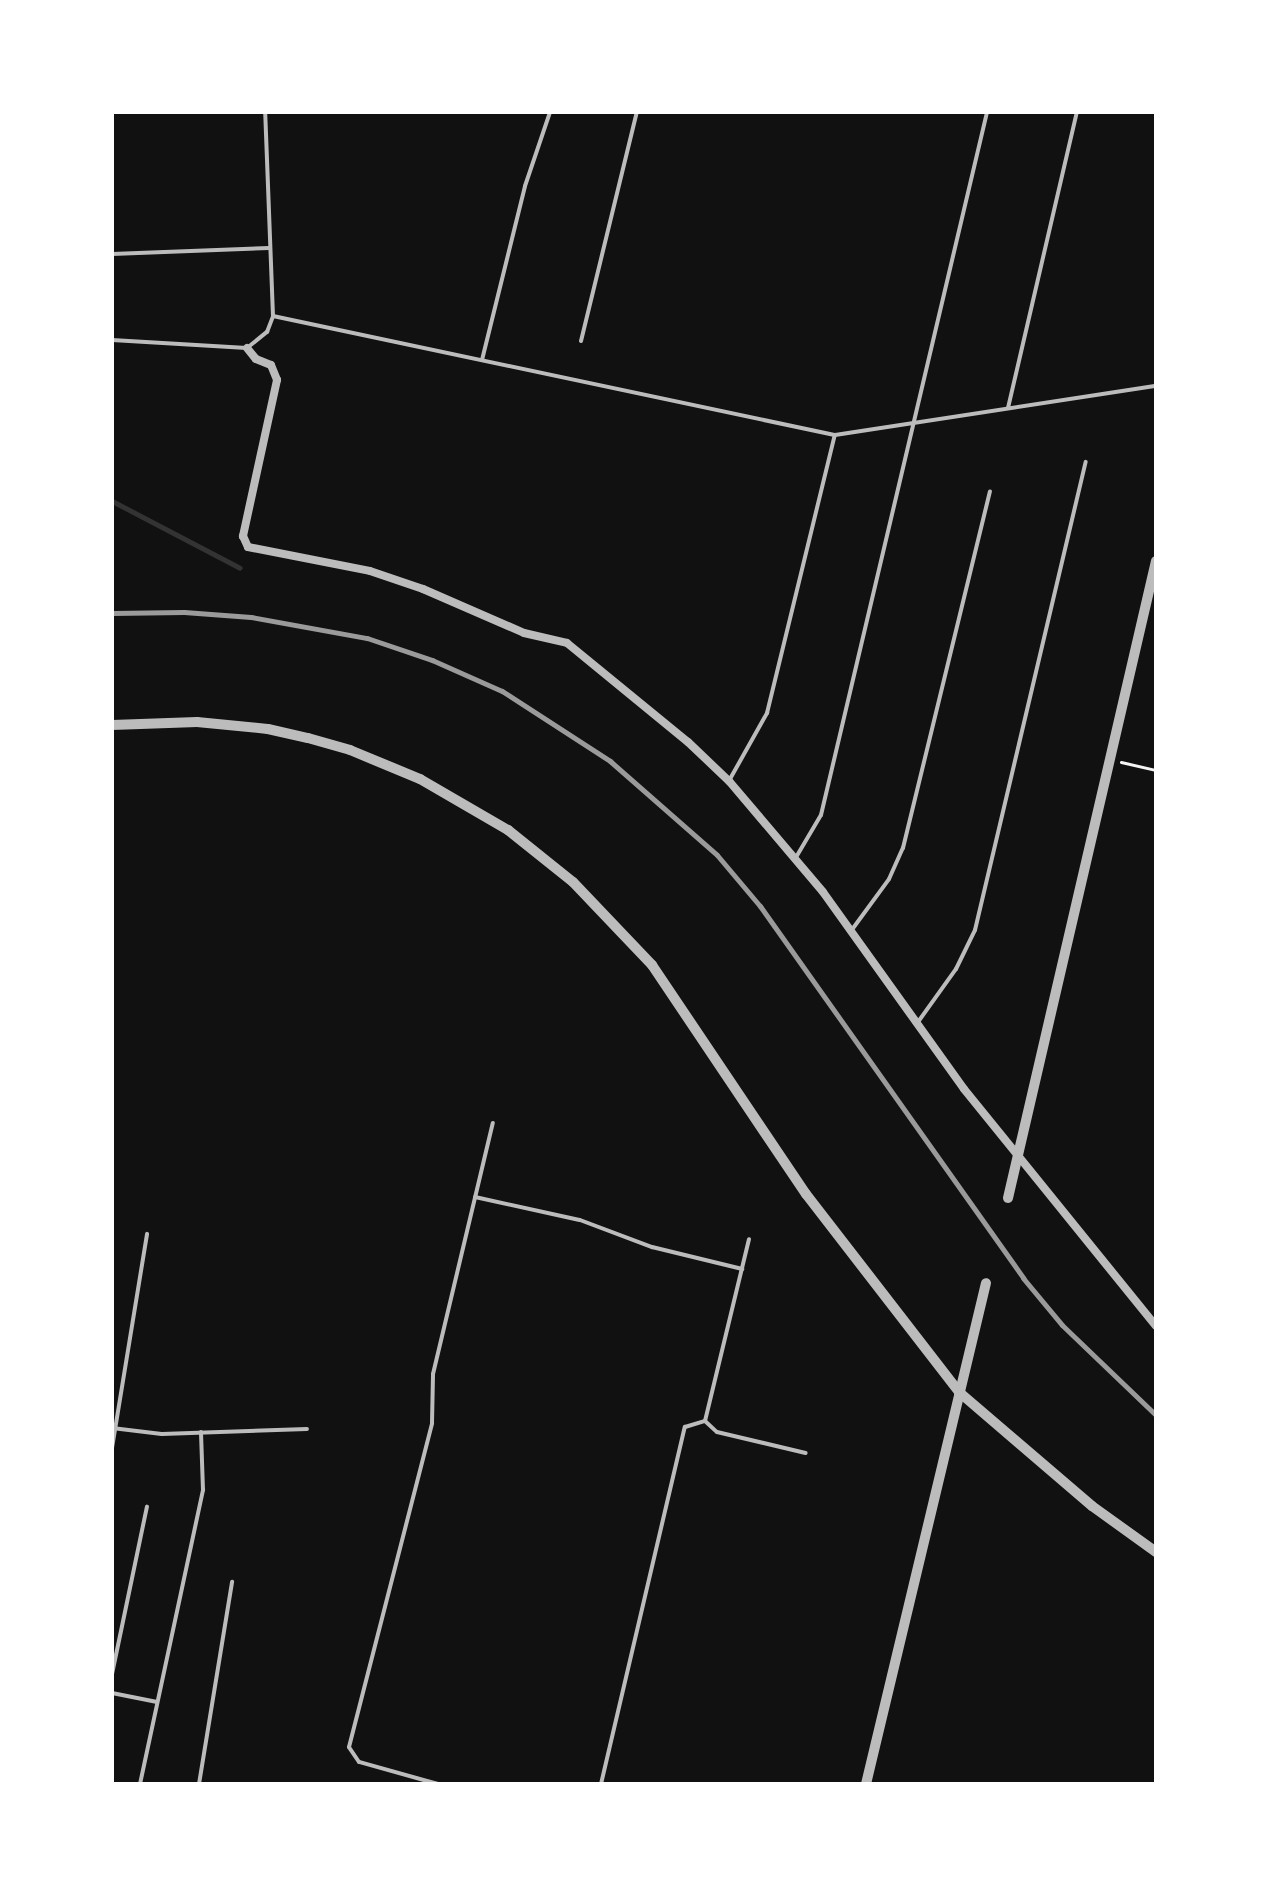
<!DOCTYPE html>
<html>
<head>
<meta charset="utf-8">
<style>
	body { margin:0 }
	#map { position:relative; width:1268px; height:1896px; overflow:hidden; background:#111; font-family:"Space Grotesk",sans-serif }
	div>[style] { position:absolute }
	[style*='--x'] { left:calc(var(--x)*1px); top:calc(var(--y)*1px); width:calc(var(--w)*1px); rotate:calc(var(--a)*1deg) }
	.stream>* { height:5px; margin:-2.5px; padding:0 2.5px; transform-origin:2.5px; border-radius:2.5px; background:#333 }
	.path>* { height:3px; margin:-1.5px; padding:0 1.5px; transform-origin:1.5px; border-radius:1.5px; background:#f5f5f5 }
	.service>* { height:4px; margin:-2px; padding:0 2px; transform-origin:2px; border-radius:2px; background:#bcbcbc }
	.minor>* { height:8px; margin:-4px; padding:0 4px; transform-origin:4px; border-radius:4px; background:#bcbcbc }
	.tertiary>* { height:10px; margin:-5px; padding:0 5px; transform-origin:5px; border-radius:5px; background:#bcbcbc }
	.rail>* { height:5px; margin:-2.5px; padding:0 2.5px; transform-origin:2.5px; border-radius:2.5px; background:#9a9a9a }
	span { translate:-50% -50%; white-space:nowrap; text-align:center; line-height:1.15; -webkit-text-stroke:7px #fff; paint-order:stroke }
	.frame { position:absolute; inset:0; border:114px solid #fff; pointer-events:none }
</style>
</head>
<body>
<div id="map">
	<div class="stream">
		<div style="--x:112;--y:501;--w:144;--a:27.6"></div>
	</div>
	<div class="path">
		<div style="--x:1121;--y:762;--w:36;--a:13"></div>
	</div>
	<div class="service">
		<div style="--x:112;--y:254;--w:157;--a:-2.2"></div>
		<div style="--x:273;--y:316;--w:574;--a:11.96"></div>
		<div style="--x:835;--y:435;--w:325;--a:-8.7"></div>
		<div style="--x:112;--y:340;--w:135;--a:3.4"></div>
		<div style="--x:247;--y:348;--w:26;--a:-39"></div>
		<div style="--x:267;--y:332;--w:17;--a:-69"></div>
		<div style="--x:273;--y:316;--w:204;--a:-92.2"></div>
		<div style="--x:581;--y:341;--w:236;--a:-76.3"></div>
		<div style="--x:482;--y:360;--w:179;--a:-76.1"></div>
		<div style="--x:525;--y:186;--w:78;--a:-71.3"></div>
		<div style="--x:1008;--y:408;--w:304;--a:-76.9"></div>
		<div style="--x:730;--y:779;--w:76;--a:-60.7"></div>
		<div style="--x:767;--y:713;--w:286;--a:-76.3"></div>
		<div style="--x:795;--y:859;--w:51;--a:-59.4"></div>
		<div style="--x:821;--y:815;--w:722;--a:-76.71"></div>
		<div style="--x:851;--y:931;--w:64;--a:-53.8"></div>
		<div style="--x:889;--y:879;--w:34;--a:-66"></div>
		<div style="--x:903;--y:848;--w:367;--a:-76.3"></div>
		<div style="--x:918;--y:1022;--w:65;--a:-54.4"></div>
		<div style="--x:956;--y:969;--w:43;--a:-64"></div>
		<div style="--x:975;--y:930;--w:481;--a:-76.7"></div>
		<div style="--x:475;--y:1197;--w:107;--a:12.4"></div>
		<div style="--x:580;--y:1220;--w:77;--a:20.6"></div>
		<div style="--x:652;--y:1247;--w:93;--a:13.7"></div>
		<div style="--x:705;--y:1421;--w:187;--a:-76.4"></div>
		<div style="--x:112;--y:1428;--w:50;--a:6.8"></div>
		<div style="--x:162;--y:1434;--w:145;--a:-2"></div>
		<div style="--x:112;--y:1448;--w:217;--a:-80.7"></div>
		<div style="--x:112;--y:1674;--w:171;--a:-78.2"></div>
		<div style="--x:112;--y:1693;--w:46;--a:11.3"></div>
		<div style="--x:140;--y:1784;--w:301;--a:-77.9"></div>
		<div style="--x:203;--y:1490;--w:58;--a:-92"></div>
		<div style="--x:199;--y:1784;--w:205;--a:-80.7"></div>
		<div style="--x:438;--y:1784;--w:82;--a:-164.4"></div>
		<div style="--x:359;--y:1762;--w:18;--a:-124"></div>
		<div style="--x:349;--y:1747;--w:334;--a:-75.6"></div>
		<div style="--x:432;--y:1423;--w:49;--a:-88.8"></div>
		<div style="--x:433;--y:1374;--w:258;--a:-76.6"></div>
		<div style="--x:601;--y:1784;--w:367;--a:-76.8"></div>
		<div style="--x:685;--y:1427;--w:21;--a:-17"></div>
		<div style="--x:705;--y:1421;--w:16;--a:43"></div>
		<div style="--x:717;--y:1432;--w:91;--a:13.3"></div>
	</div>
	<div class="minor">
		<div style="--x:247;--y:348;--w:14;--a:51"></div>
		<div style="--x:256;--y:359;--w:16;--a:22"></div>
		<div style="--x:271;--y:365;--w:16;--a:68"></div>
		<div style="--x:277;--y:380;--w:160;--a:102.3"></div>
		<div style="--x:243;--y:536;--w:12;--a:66"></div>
		<div style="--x:248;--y:547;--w:124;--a:11.1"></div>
		<div style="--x:370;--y:571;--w:56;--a:18.8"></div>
		<div style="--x:423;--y:589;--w:110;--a:23.5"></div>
		<div style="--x:524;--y:633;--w:44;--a:13.1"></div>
		<div style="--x:567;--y:643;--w:156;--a:39.3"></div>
		<div style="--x:688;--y:742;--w:57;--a:43.6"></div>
		<div style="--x:729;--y:781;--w:145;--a:49.7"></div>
		<div style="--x:823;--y:892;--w:242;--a:54.4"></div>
		<div style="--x:964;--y:1089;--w:305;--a:51"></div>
	</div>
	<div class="tertiary">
		<div style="--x:112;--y:725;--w:85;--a:-2"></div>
		<div style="--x:197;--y:722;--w:71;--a:5.6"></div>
		<div style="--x:268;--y:729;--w:41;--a:12.7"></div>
		<div style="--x:308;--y:738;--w:44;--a:15.9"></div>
		<div style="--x:350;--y:750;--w:76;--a:22.5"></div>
		<div style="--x:420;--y:779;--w:102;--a:30.1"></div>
		<div style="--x:508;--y:830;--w:83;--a:38.7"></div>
		<div style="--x:573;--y:882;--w:115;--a:46.4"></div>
		<div style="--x:652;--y:965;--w:276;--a:56.1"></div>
		<div style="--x:806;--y:1194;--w:250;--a:52.3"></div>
		<div style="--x:959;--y:1392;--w:175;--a:40.6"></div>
		<div style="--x:1092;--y:1506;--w:79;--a:35.7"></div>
		<div style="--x:1008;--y:1198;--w:654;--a:-76.92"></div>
		<div style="--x:866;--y:1784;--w:515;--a:-76.53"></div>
	</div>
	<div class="rail">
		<div style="--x:112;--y:613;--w:72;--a:-0.8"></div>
		<div style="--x:184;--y:612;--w:67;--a:4.3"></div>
		<div style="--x:251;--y:617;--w:118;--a:10.3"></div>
		<div style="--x:367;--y:638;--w:69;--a:18.7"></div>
		<div style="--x:432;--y:660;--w:77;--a:23.9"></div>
		<div style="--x:502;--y:691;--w:129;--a:32.9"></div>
		<div style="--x:610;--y:761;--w:142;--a:41.3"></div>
		<div style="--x:717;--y:855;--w:67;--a:49.9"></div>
		<div style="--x:760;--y:906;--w:456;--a:54.7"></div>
		<div style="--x:1023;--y:1278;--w:61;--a:50.3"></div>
		<div style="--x:1062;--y:1325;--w:130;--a:43.8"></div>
	</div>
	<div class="frame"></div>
</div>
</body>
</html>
